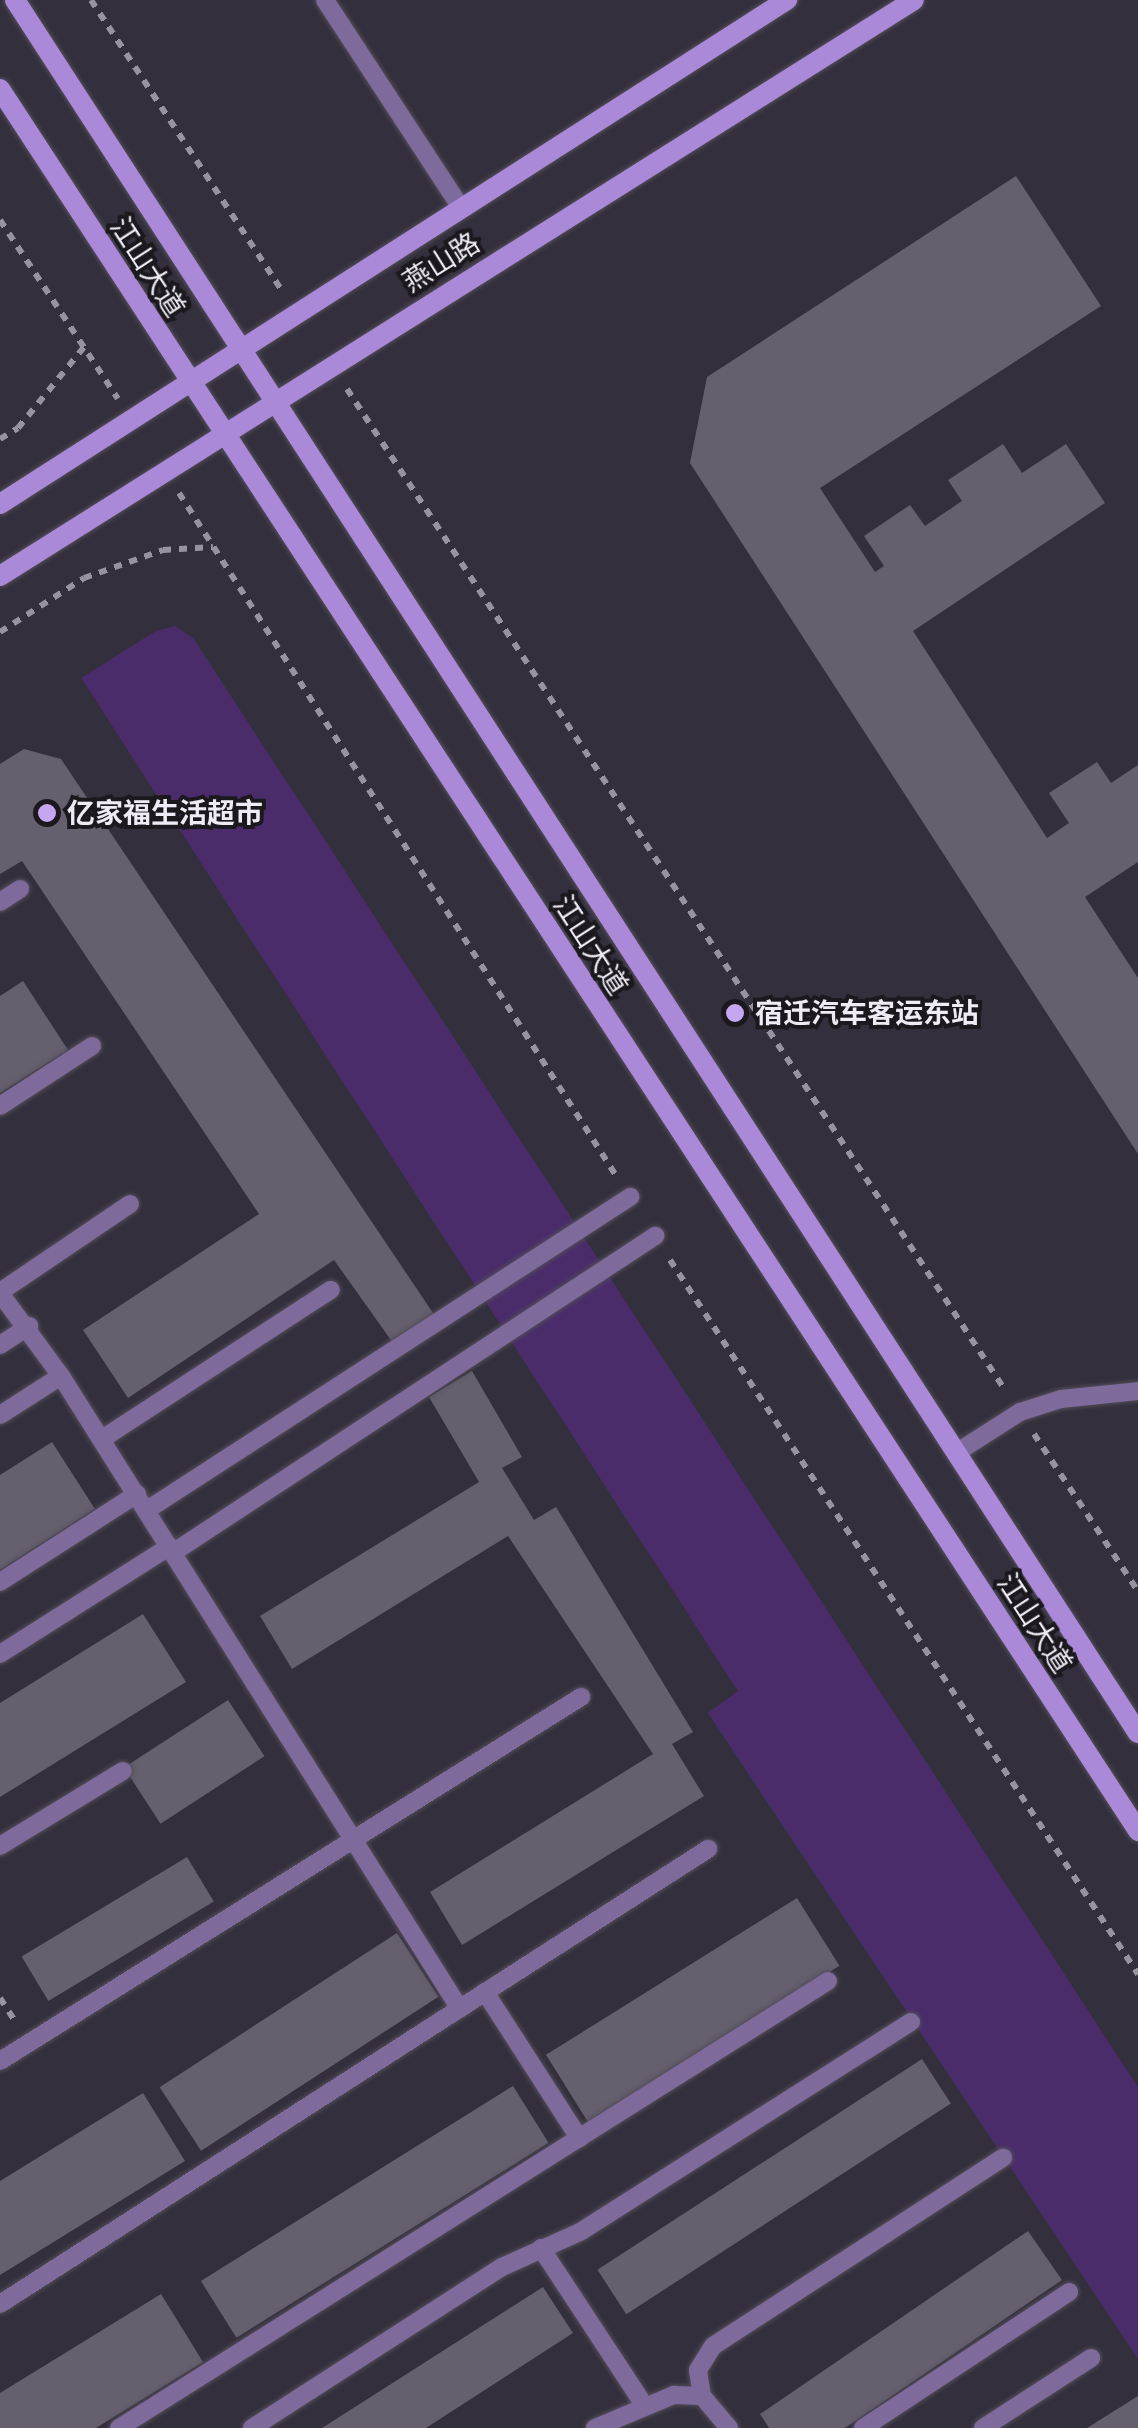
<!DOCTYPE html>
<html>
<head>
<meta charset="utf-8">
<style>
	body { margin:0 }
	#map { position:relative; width:1138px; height:2428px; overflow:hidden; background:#342f3c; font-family:"Golos Text","Noto Sans SC",sans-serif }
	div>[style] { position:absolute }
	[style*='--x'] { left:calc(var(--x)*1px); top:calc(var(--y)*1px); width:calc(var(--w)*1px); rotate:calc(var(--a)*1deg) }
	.green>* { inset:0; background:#4a2c6b }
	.building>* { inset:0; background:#655f6e; transform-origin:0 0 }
	.path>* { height:6px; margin-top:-3px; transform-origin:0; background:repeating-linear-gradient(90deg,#98939e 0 8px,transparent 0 16px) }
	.roads { filter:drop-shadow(0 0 2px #524d59) drop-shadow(0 0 2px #524d59) }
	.lane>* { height:18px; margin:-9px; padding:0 9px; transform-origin:9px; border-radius:9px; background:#7f6a9c }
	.secondary>* { height:20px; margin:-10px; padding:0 10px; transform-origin:10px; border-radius:10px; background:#ab89d9 }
	.dots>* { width:28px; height:28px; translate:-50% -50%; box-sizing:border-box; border:5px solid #1b181e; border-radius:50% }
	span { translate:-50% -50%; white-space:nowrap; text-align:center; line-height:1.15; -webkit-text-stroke:8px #1b181e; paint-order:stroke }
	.street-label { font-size:28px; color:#efebf4 }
	.poi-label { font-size:28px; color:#efebf4; font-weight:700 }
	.left { translate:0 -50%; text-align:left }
</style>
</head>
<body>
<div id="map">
	<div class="green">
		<div style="clip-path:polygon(175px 626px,193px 638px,1138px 2087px,1138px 2359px,708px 1713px,738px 1691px,81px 678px,156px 631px)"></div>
	</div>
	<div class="building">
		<div style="clip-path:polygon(1016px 176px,1101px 306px,820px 488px,875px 572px,884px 566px,864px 536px,910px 505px,925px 526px,962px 501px,948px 480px,1003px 444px,1022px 473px,1066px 444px,1105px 503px,913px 631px,1047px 838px,1069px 823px,1049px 793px,1097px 762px,1111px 783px,1138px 765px,1138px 862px,1085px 897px,1138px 978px,1138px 1154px,690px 463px,707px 377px)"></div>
		<div style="clip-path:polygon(24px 749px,61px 759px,435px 1316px,393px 1343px,334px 1260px,128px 1398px,83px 1330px,259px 1214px,22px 861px,0 874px,0 764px)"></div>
		<div style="clip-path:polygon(23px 981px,68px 1050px,0 1093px,0 996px)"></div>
		<div style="clip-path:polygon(472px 1371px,522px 1457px,502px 1468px,534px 1520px,556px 1507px,693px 1732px,672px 1744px,704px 1796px,462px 1945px,430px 1892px,653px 1754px,508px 1536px,292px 1669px,260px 1616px,479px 1482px,429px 1397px)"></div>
		<div style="clip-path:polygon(52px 1442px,95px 1509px,0 1570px,0 1475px)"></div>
		<div style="clip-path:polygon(143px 1614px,186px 1682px,0 1797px,0 1703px)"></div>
		<div style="left:228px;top:1700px;width:67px;height:124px;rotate:57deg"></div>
		<div style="left:187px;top:1857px;width:52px;height:193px;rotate:59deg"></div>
		<div style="left:797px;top:1898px;width:80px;height:296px;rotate:58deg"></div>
		<div style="left:397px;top:1933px;width:76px;height:283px;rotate:57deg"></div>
		<div style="left:922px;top:2059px;width:53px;height:387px;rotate:57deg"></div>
		<div style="left:513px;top:2086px;width:67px;height:368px;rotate:58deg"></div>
		<div style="clip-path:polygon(143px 2093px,185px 2161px,0 2275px,0 2181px)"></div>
		<div style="clip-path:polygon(1028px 2231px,1062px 2280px,845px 2428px,769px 2428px,760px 2414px)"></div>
		<div style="clip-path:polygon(543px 2287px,573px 2333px,426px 2428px,322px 2428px)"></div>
		<div style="clip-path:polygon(161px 2294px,203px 2362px,96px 2428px,0 2428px,0 2393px)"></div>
		<div style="clip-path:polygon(1138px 2396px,1138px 2428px,1087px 2428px)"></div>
	</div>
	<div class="path">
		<div style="--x:91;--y:0;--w:348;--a:56.7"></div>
		<div style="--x:0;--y:220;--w:214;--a:56.6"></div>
		<div style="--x:347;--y:389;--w:1198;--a:56.68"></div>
		<div style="--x:0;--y:439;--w:21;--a:-31"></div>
		<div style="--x:18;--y:428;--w:104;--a:-50.8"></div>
		<div style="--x:179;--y:493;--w:812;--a:57.37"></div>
		<div style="--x:0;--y:632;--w:100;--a:-32.7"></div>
		<div style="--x:84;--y:578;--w:84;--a:-19.5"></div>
		<div style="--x:163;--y:550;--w:50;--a:-3.4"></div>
		<div style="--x:670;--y:1260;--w:854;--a:56.76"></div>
		<div style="--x:1034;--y:1434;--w:188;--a:56.5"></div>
		<div style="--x:0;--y:1998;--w:27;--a:57"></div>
	</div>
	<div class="roads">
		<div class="lane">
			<div style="--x:325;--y:0;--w:246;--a:56.8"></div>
			<div style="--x:0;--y:902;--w:24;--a:-33"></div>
			<div style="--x:0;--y:1106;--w:110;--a:-33.1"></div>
			<div style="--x:0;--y:1292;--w:157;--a:-34.1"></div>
			<div style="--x:0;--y:1293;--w:103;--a:53.7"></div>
			<div style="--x:61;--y:1376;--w:748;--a:57.78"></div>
			<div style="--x:0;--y:1345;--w:35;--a:-33"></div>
			<div style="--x:0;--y:1415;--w:72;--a:-32.6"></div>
			<div style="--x:102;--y:1439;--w:273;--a:-33.1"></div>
			<div style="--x:959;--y:1451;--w:72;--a:-32.6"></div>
			<div style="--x:1020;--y:1412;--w:43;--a:-17.6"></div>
			<div style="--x:1061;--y:1399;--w:77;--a:-5.9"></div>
			<div style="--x:147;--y:1510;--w:576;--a:-32.94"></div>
			<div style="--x:174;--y:1552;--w:576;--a:-33.3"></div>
			<div style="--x:0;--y:1582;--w:163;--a:-32.7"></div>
			<div style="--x:0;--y:1654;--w:201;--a:-32.4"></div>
			<div style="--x:0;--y:1846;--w:144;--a:-31.4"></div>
			<div style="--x:485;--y:1992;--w:174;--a:57.2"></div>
			<div style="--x:0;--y:2061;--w:686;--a:-32.07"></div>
			<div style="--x:541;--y:2248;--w:186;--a:56.7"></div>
			<div style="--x:0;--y:2304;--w:842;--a:-32.73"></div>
			<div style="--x:702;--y:2396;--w:26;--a:-99"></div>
			<div style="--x:698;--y:2370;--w:28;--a:-58"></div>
			<div style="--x:713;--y:2346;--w:346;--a:-33"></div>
			<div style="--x:119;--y:2428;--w:838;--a:-32.23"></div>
			<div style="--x:252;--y:2428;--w:297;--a:-32.8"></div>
			<div style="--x:502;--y:2267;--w:85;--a:-24.2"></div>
			<div style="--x:580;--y:2232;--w:392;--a:-32.4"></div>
			<div style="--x:595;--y:2428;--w:86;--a:-22.7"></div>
			<div style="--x:674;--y:2395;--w:28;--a:2"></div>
			<div style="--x:702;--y:2396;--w:42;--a:49.8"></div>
			<div style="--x:863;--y:2428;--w:247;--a:-33.4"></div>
			<div style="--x:983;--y:2428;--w:129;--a:-32.9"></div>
		</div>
		<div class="secondary">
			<div style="--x:15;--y:0;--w:2065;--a:57.06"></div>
			<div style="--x:0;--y:89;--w:2081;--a:56.84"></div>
			<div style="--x:0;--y:504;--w:935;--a:-32.64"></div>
			<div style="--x:0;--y:576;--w:1080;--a:-32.22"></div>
		</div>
	</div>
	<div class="dots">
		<div style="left:47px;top:813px;background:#c5a7f1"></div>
		<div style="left:735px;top:1013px;background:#c5a7f1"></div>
	</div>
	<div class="street-label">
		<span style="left:441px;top:262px;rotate:-32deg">燕山路</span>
		<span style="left:148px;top:267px;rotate:57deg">江山大道</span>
		<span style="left:591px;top:945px;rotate:57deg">江山大道</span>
		<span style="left:1035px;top:1623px;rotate:57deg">江山大道</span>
	</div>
	<div class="poi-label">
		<span class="left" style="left:67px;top:813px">亿家福生活超市</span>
		<span class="left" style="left:755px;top:1013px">宿迁汽车客运东站</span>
	</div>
</div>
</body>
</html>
